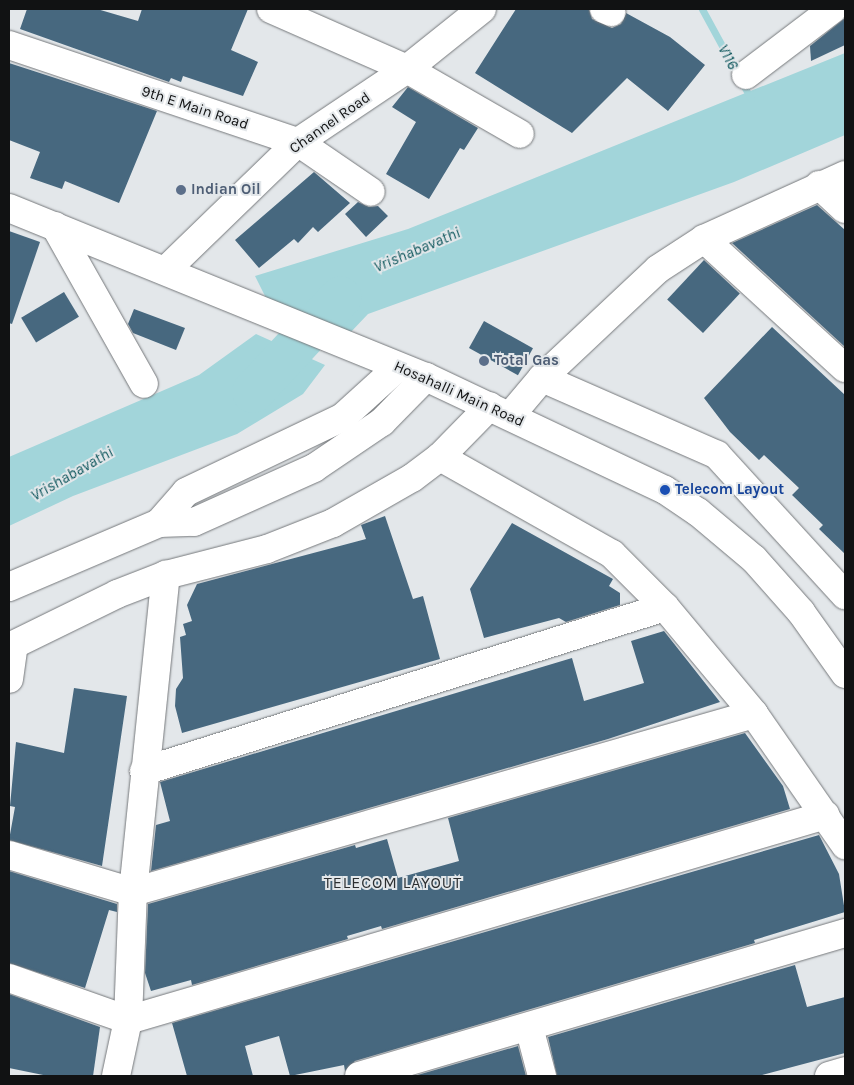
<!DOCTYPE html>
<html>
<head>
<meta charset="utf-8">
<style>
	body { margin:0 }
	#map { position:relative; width:854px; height:1085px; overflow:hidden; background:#e3e7ea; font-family:Karla,sans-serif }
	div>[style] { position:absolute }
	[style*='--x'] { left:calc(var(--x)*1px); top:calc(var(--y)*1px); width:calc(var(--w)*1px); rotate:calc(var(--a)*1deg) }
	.water>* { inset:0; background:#a2d5da }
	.stream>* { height:7px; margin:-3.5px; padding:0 3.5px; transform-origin:3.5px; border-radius:3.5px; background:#a2d5da }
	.river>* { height:42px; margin:-21px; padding:0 21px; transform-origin:21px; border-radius:21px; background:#a2d5da }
	.building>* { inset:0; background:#47687f; transform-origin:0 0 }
	.roads { filter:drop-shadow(0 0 1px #75787b) drop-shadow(0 0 1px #75787b) }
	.minor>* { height:28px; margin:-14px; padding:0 14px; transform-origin:14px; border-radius:14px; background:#fff }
	.dots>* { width:14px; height:14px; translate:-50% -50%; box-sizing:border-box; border:2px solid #e3e7ea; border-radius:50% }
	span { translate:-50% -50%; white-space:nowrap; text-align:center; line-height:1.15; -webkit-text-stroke:4px #e3e7ea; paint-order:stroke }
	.street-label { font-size:15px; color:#111213 }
	.service-label { font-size:15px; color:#4e5e75; font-weight:700 }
	.left { translate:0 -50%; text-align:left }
	.transit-label { font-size:15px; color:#164399; font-weight:700 }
	.water-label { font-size:16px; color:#10585e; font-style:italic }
	.neighbourhood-label { font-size:16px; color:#2c2f31; letter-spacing:1px }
	.frame { position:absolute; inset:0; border:10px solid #111213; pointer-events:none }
</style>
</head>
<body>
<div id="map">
	<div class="water">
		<div style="clip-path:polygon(845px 53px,845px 135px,734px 182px,368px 314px,349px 334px,268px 302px,255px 276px,408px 229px)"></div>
		<div style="clip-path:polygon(256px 334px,325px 365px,303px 394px,237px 434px,73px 496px,9px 526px,9px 457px,199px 375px)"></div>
	</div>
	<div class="stream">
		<div style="--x:702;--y:9;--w:102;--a:61.4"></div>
	</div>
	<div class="river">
		<div style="--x:253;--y:392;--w:129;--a:-47.2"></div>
	</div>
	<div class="building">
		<div style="clip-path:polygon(27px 9px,97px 9px,138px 21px,142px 9px,248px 9px,231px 50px,258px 62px,243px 96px,183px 76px,181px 82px,171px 78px,169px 82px,20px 29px)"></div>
		<div style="clip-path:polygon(516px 9px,589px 9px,592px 19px,612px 28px,621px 24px,626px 13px,670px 37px,705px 65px,668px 111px,627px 78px,572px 133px,475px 73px)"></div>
		<div style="clip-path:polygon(845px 18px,845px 45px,811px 61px,810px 46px)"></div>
		<div style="clip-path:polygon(9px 63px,157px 111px,119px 203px,65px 181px,62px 189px,30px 178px,40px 152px,9px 140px)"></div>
		<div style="clip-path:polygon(408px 87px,478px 128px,464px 150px,460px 148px,429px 199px,386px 174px,416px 122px,392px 107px)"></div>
		<div style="clip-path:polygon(314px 172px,350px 203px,318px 232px,313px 227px,298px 243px,294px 239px,259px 268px,235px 240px)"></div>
		<div style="clip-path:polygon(358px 202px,369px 207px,378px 206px,388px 216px,366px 237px,345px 214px)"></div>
		<div style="clip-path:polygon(817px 205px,845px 230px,845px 347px,732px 243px)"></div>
		<div style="clip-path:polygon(9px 231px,40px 242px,12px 324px,9px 323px)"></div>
		<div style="left:704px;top:260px;width:49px;height:54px;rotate:43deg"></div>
		<div style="left:64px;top:292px;width:29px;height:50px;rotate:59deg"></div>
		<div style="clip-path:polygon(134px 309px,185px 328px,176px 350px,133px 333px,128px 324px)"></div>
		<div style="left:484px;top:321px;width:56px;height:31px;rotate:29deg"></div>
		<div style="clip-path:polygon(772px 327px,845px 395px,845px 554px,819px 529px,823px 525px,792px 495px,799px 488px,764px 455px,759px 460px,730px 432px,704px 398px)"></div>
		<div style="clip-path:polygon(385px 516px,413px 599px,423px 596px,440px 659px,182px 733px,175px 706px,176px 689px,183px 678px,180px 637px,186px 635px,183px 624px,192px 621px,187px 605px,197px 584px,366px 539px,361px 525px)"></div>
		<div style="clip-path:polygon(512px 523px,613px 579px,609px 586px,620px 593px,620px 605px,566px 622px,559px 618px,484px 638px,470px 589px)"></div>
		<div style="clip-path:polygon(664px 631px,720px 702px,608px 739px,151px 871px,156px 825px,170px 821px,160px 782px,572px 658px,584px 701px,644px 683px,631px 641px)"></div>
		<div style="clip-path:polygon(74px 688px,127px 696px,102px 866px,9px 840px,15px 807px,10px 806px,16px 742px,64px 753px)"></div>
		<div style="clip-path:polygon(745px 733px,783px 786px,790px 809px,382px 929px,381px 926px,347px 936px,348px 939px,192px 985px,191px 980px,151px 991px,145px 973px,148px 904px,355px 845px,356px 848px,387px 839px,398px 878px,459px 861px,448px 818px)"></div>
		<div style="clip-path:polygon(819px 835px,839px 874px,845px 912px,754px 940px,755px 943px,355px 1061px,345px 1071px,344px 1065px,290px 1076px,279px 1036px,245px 1046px,253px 1076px,187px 1076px,172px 1023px)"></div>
		<div style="clip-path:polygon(9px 871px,117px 904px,117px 912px,109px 910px,85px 988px,9px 963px)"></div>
		<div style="clip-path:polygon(795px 965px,807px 1007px,845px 997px,845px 1053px,758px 1076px,557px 1076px,548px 1037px)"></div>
		<div style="clip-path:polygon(9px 994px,100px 1027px,93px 1076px,48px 1076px,9px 1068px)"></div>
		<div style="clip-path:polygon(518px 1046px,526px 1076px,414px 1076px)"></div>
	</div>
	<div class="roads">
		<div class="minor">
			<div style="--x:271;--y:9;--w:149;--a:23.8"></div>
			<div style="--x:407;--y:69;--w:130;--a:29.9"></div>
			<div style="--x:604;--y:9;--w:8;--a:23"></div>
			<div style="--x:9;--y:45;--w:305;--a:18.6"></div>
			<div style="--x:298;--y:142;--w:88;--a:34.4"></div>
			<div style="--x:746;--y:75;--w:109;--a:-37.2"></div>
			<div style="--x:819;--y:185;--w:35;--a:43"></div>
			<div style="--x:9;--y:208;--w:450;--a:22.1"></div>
			<div style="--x:426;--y:377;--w:264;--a:25.3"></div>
			<div style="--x:665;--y:490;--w:40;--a:34"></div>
			<div style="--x:698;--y:512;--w:73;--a:40"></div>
			<div style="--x:754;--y:559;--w:71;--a:48.4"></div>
			<div style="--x:801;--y:612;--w:76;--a:54.6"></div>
			<div style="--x:55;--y:226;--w:181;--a:60.6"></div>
			<div style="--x:704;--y:239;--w:191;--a:42.5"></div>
			<div style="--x:166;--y:270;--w:184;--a:-44.1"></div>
			<div style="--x:298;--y:142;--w:131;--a:-33.8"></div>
			<div style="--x:407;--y:69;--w:96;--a:-38.7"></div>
			<div style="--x:542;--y:378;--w:191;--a:23.7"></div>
			<div style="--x:717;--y:455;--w:190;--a:47.6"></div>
			<div style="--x:510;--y:416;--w:50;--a:-49.9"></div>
			<div style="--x:542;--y:378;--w:159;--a:-43.2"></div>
			<div style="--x:658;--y:269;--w:55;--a:-33.1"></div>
			<div style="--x:704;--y:239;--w:155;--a:-24.4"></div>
			<div style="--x:440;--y:457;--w:197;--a:29.4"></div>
			<div style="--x:612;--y:554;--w:75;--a:45"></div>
			<div style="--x:665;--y:607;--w:139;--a:50.2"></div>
			<div style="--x:754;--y:714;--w:160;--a:55.2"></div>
			<div style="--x:159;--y:523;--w:41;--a:-48.9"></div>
			<div style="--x:186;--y:492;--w:174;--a:-25.5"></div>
			<div style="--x:343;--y:417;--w:74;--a:-42.3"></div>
			<div style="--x:9;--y:587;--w:163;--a:-23.1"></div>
			<div style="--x:159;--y:523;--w:35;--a:-2"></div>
			<div style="--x:194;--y:522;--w:132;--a:-24.2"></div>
			<div style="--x:314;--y:468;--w:82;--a:-34.1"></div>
			<div style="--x:382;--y:422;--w:63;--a:-45.6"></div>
			<div style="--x:9;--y:647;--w:120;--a:-26.1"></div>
			<div style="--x:117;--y:594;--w:53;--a:-21.2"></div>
			<div style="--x:9;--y:679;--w:34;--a:-82"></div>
			<div style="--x:144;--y:771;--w:546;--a:-17.47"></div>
			<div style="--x:9;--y:855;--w:129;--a:16.6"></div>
			<div style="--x:133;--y:892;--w:646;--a:-15.99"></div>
			<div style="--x:9;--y:978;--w:126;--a:19.4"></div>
			<div style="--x:128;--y:1020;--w:727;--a:-16.37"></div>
			<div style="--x:529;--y:1027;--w:51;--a:75.1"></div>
			<div style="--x:116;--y:1076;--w:57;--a:-77.9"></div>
			<div style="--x:128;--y:1020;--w:128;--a:-87.8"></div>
			<div style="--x:133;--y:892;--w:319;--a:-84.1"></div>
			<div style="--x:166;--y:575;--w:104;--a:-14.4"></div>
			<div style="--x:267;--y:549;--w:71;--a:-21.5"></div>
			<div style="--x:333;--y:523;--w:91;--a:-29.7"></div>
			<div style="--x:412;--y:478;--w:35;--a:-37"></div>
			<div style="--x:440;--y:457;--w:71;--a:-45.6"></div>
			<div style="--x:359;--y:1076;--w:507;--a:-16.4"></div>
			<div style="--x:829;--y:1076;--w:17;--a:-17"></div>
		</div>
	</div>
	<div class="dots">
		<div style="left:181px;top:190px;background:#5c6f8a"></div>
		<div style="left:484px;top:361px;background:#5c6f8a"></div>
		<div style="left:665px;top:490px;background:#1a4fb4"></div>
	</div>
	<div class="street-label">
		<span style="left:195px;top:108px;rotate:18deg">9th E Main Road</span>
		<span style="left:330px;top:123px;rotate:-35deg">Channel Road</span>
		<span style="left:459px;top:394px;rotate:24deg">Hosahalli Main Road</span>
	</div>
	<div class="service-label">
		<span class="left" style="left:191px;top:190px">Indian Oil</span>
		<span class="left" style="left:494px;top:361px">Total Gas</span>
	</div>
	<div class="transit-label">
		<span class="left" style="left:675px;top:490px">Telecom Layout</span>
	</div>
	<div class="water-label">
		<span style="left:728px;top:57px;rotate:62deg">V116</span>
		<span style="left:417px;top:250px;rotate:-23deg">Vrishabavathi</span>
		<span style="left:72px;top:474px;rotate:-30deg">Vrishabavathi</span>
	</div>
	<div class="neighbourhood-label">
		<span style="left:393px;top:883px">TELECOM LAYOUT</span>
	</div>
	<div class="frame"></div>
</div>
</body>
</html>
